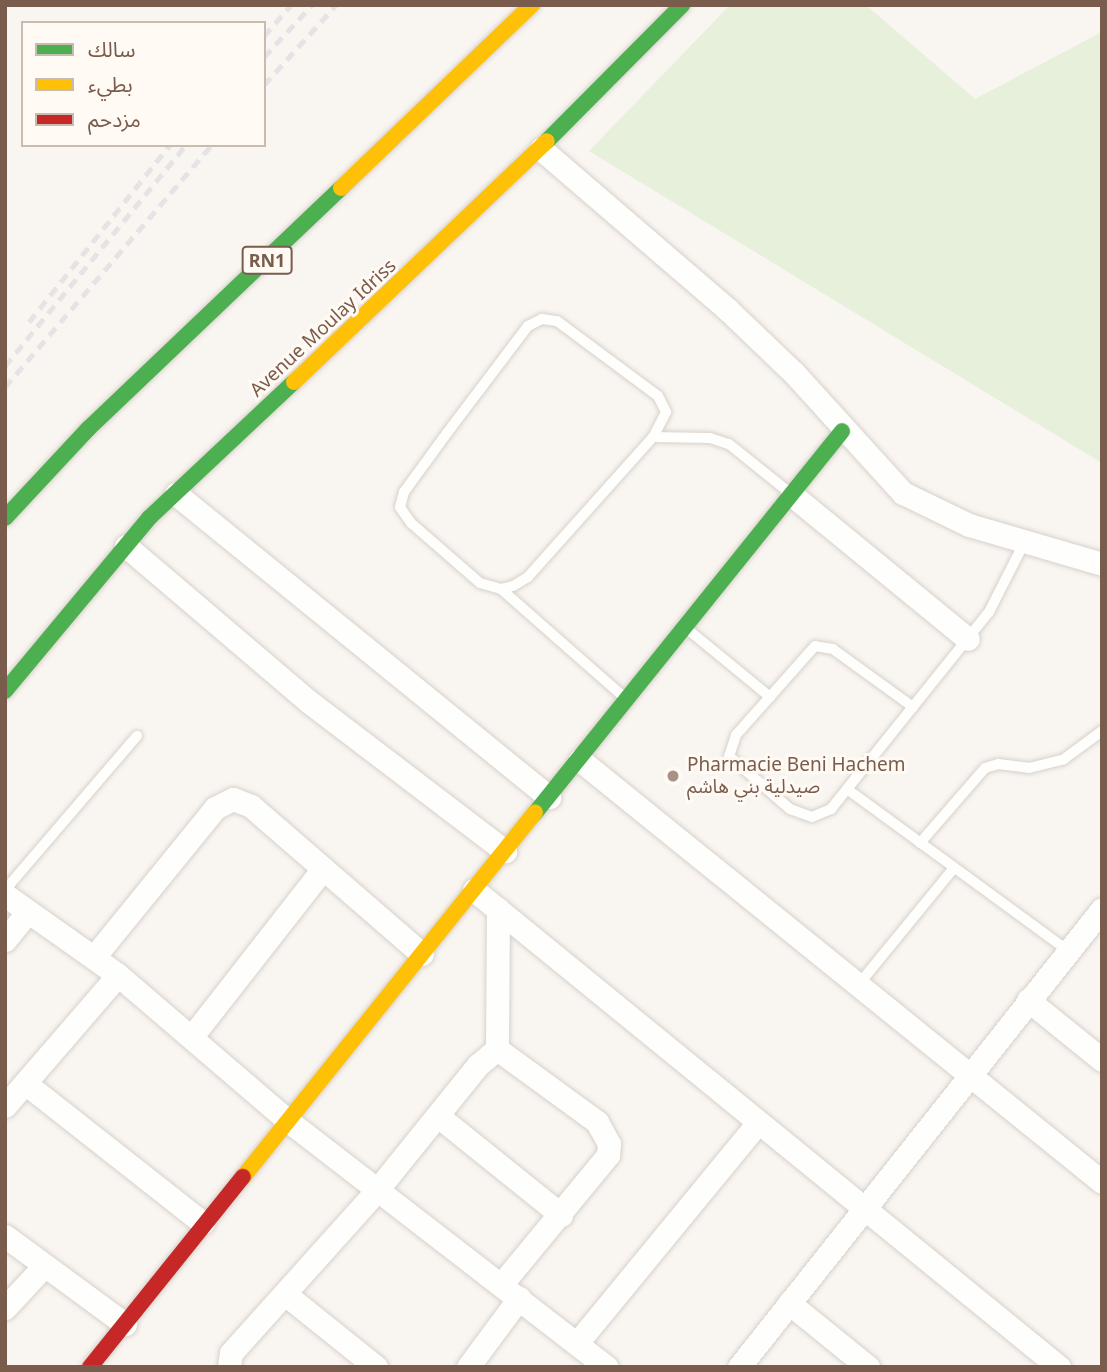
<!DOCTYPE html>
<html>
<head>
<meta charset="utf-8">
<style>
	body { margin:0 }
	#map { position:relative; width:1107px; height:1372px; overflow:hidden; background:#f9f5f0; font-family:"Noto Sans","Noto Sans Arabic",sans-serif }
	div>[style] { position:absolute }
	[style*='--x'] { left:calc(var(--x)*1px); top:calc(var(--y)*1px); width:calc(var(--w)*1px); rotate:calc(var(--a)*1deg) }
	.green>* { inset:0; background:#e7f0db }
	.roads { filter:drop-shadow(0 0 2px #d7d1cb) drop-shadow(0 0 2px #d7d1cb) }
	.lane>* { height:10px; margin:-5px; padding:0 5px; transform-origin:5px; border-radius:5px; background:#fefefd }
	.street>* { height:23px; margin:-11.5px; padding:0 11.5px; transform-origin:11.5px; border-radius:11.5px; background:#fefefd }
	.fast>* { height:16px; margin:-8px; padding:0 8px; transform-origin:8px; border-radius:8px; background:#4caf50 }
	.slow>* { height:16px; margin:-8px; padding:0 8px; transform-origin:8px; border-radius:8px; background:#ffc107 }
	.jam>* { height:16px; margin:-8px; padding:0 8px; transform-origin:8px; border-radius:8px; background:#c62828 }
	.rail>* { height:5px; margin-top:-2.5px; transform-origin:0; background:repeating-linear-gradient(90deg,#e6e3e7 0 10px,transparent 0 17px) }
	.dots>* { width:19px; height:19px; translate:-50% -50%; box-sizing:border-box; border:4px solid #fffaf3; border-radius:50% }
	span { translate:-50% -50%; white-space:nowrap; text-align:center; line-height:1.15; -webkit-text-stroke:6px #fffaf3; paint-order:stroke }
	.shield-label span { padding:2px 5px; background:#fffaf3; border:2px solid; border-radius:5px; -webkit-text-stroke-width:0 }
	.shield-label { font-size:18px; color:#7a5c4d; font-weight:700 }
	.street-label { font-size:19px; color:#7a5c4d }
	.poi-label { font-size:19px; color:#7a5c4d }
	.left { translate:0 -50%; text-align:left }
	.frame { position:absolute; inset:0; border:7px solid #7a5c4d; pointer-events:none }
	.legend { position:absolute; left:21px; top:21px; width:245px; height:126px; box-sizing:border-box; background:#fffaf3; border:2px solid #cabbb1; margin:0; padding:9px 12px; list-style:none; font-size:21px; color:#7a5c4d }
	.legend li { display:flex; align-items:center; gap:14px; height:35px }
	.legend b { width:35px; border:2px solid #cabbb1 }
</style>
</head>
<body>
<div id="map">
	<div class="green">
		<div style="clip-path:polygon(730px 5px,866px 5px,975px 99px,1102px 32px,1102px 463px,589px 151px)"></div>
	</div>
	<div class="roads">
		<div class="lane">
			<div style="--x:653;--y:437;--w:188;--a:131.8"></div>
			<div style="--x:528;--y:577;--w:17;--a:149"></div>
			<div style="--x:513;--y:586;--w:12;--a:166"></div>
			<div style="--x:501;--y:589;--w:22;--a:-164"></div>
			<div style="--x:480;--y:583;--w:91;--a:-139"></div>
			<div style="--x:411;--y:523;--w:19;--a:-125"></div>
			<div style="--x:400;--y:507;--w:16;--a:-75"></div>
			<div style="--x:404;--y:492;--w:73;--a:-53.9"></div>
			<div style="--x:447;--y:433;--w:134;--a:-52.9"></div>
			<div style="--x:528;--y:326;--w:16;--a:-27"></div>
			<div style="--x:542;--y:319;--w:15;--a:8"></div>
			<div style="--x:557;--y:321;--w:126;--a:36.6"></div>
			<div style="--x:658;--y:396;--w:18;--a:63"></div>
			<div style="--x:666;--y:412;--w:28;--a:117"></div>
			<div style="--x:653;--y:437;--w:57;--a:1"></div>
			<div style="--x:710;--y:438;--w:20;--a:18"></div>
			<div style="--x:729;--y:444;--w:78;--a:38.8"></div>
			<div style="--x:501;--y:589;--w:165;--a:41.3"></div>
			<div style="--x:686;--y:628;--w:109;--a:39.4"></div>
			<div style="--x:913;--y:707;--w:99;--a:-144.1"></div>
			<div style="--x:833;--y:649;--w:18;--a:-171"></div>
			<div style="--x:815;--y:646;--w:119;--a:131.6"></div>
			<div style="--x:736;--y:735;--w:22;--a:108"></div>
			<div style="--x:729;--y:756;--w:81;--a:41"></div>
			<div style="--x:790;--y:809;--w:23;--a:20"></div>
			<div style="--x:812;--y:817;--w:21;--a:-23"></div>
			<div style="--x:831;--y:809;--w:253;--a:-51.3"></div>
			<div style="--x:989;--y:612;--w:80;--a:-63.1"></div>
			<div style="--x:847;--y:789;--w:274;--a:36.2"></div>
			<div style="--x:920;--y:843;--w:99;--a:-49.1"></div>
			<div style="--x:985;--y:768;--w:14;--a:-17"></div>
			<div style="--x:998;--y:764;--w:31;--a:7"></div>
			<div style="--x:1029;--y:768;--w:36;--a:-14"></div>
			<div style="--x:1064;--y:759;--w:47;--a:-36.4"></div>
			<div style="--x:5;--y:890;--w:203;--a:-49.4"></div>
			<div style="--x:859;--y:984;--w:150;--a:-50.7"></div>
		</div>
		<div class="street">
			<div style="--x:541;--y:149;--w:247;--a:40.7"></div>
			<div style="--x:728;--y:310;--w:91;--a:43.7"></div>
			<div style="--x:794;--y:373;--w:162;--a:47.8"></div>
			<div style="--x:903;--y:493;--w:73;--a:25.9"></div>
			<div style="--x:969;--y:525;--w:139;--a:16.3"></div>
			<div style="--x:176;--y:494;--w:481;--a:39.1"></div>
			<div style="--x:792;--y:495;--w:227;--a:39.3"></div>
			<div style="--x:126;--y:546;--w:239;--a:40.4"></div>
			<div style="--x:308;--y:701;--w:248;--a:37.3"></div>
			<div style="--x:580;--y:760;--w:671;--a:38.95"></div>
			<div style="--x:474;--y:890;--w:755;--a:39.19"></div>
			<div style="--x:5;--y:895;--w:138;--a:35.3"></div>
			<div style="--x:118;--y:975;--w:223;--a:40.6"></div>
			<div style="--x:287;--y:1120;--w:404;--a:37.7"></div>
			<div style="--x:5;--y:940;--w:35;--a:-51"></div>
			<div style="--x:94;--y:957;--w:192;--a:-50.9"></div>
			<div style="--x:215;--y:808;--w:20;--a:-27"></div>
			<div style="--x:233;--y:799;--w:19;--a:21"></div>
			<div style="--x:251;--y:806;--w:226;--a:40.9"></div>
			<div style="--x:1028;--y:1000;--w:95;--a:39"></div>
			<div style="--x:193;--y:1035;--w:209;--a:-52"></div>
			<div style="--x:497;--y:1049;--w:140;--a:-89.6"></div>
			<div style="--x:25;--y:1083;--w:226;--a:38.2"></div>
			<div style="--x:5;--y:1106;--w:173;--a:-49.2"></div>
			<div style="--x:438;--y:1116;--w:158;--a:38.8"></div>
			<div style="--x:5;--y:1236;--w:149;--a:36.3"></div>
			<div style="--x:285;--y:1294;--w:117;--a:38.7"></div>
			<div style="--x:789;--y:1303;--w:102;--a:39"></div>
			<div style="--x:5;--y:1308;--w:56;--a:-47.2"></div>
			<div style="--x:577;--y:1343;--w:283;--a:-50.6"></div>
			<div style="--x:229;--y:1367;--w:14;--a:-82"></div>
			<div style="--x:231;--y:1353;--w:219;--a:-48.1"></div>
			<div style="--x:377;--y:1190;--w:161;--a:-51.1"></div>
			<div style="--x:478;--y:1065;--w:25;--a:-40"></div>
			<div style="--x:497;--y:1049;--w:124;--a:36.1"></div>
			<div style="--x:597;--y:1122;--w:25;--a:61"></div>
			<div style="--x:609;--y:1144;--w:11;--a:95"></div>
			<div style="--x:608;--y:1155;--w:168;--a:129.5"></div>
			<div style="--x:468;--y:1367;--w:86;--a:-53.5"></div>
			<div style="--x:739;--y:1367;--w:584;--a:-51.6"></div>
		</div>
		<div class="fast">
			<div style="--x:547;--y:141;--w:192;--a:-45.2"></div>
			<div style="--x:5;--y:518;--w:122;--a:-47"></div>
			<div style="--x:88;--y:429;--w:349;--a:-43.6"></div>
			<div style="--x:5;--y:691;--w:225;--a:-50.2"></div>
			<div style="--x:149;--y:518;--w:199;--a:-43.2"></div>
			<div style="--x:535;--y:813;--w:490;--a:-51.2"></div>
		</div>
		<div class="slow">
			<div style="--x:341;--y:188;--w:265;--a:-43.8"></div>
			<div style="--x:294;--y:382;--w:349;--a:-43.6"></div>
			<div style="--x:243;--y:1177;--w:467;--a:-51.3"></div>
		</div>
		<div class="jam">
			<div style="--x:90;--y:1367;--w:244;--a:-51.2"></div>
		</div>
	</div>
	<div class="rail">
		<div style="--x:264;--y:36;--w:41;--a:-48.9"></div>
		<div style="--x:264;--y:57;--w:71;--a:-47.3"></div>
		<div style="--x:264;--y:85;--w:108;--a:-48"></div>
		<div style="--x:29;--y:322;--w:226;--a:-51.5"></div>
		<div style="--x:5;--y:366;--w:286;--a:-50.7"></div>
		<div style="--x:5;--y:387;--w:318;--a:-49.5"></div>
	</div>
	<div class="dots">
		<div style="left:673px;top:776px;background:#a69286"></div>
	</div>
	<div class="shield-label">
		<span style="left:267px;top:260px">RN1</span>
	</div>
	<div class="street-label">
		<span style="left:323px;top:328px;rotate:-43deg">Avenue Moulay Idriss</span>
	</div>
	<div class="poi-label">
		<span class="left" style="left:687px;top:776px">Pharmacie Beni Hachem<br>صيدلية بني هاشم</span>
	</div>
	<div class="frame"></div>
	<ul class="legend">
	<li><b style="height:9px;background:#4caf50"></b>سالك</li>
	<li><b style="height:9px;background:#ffc107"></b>بطيء</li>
	<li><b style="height:9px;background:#c62828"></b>مزدحم</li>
	</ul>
</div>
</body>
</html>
